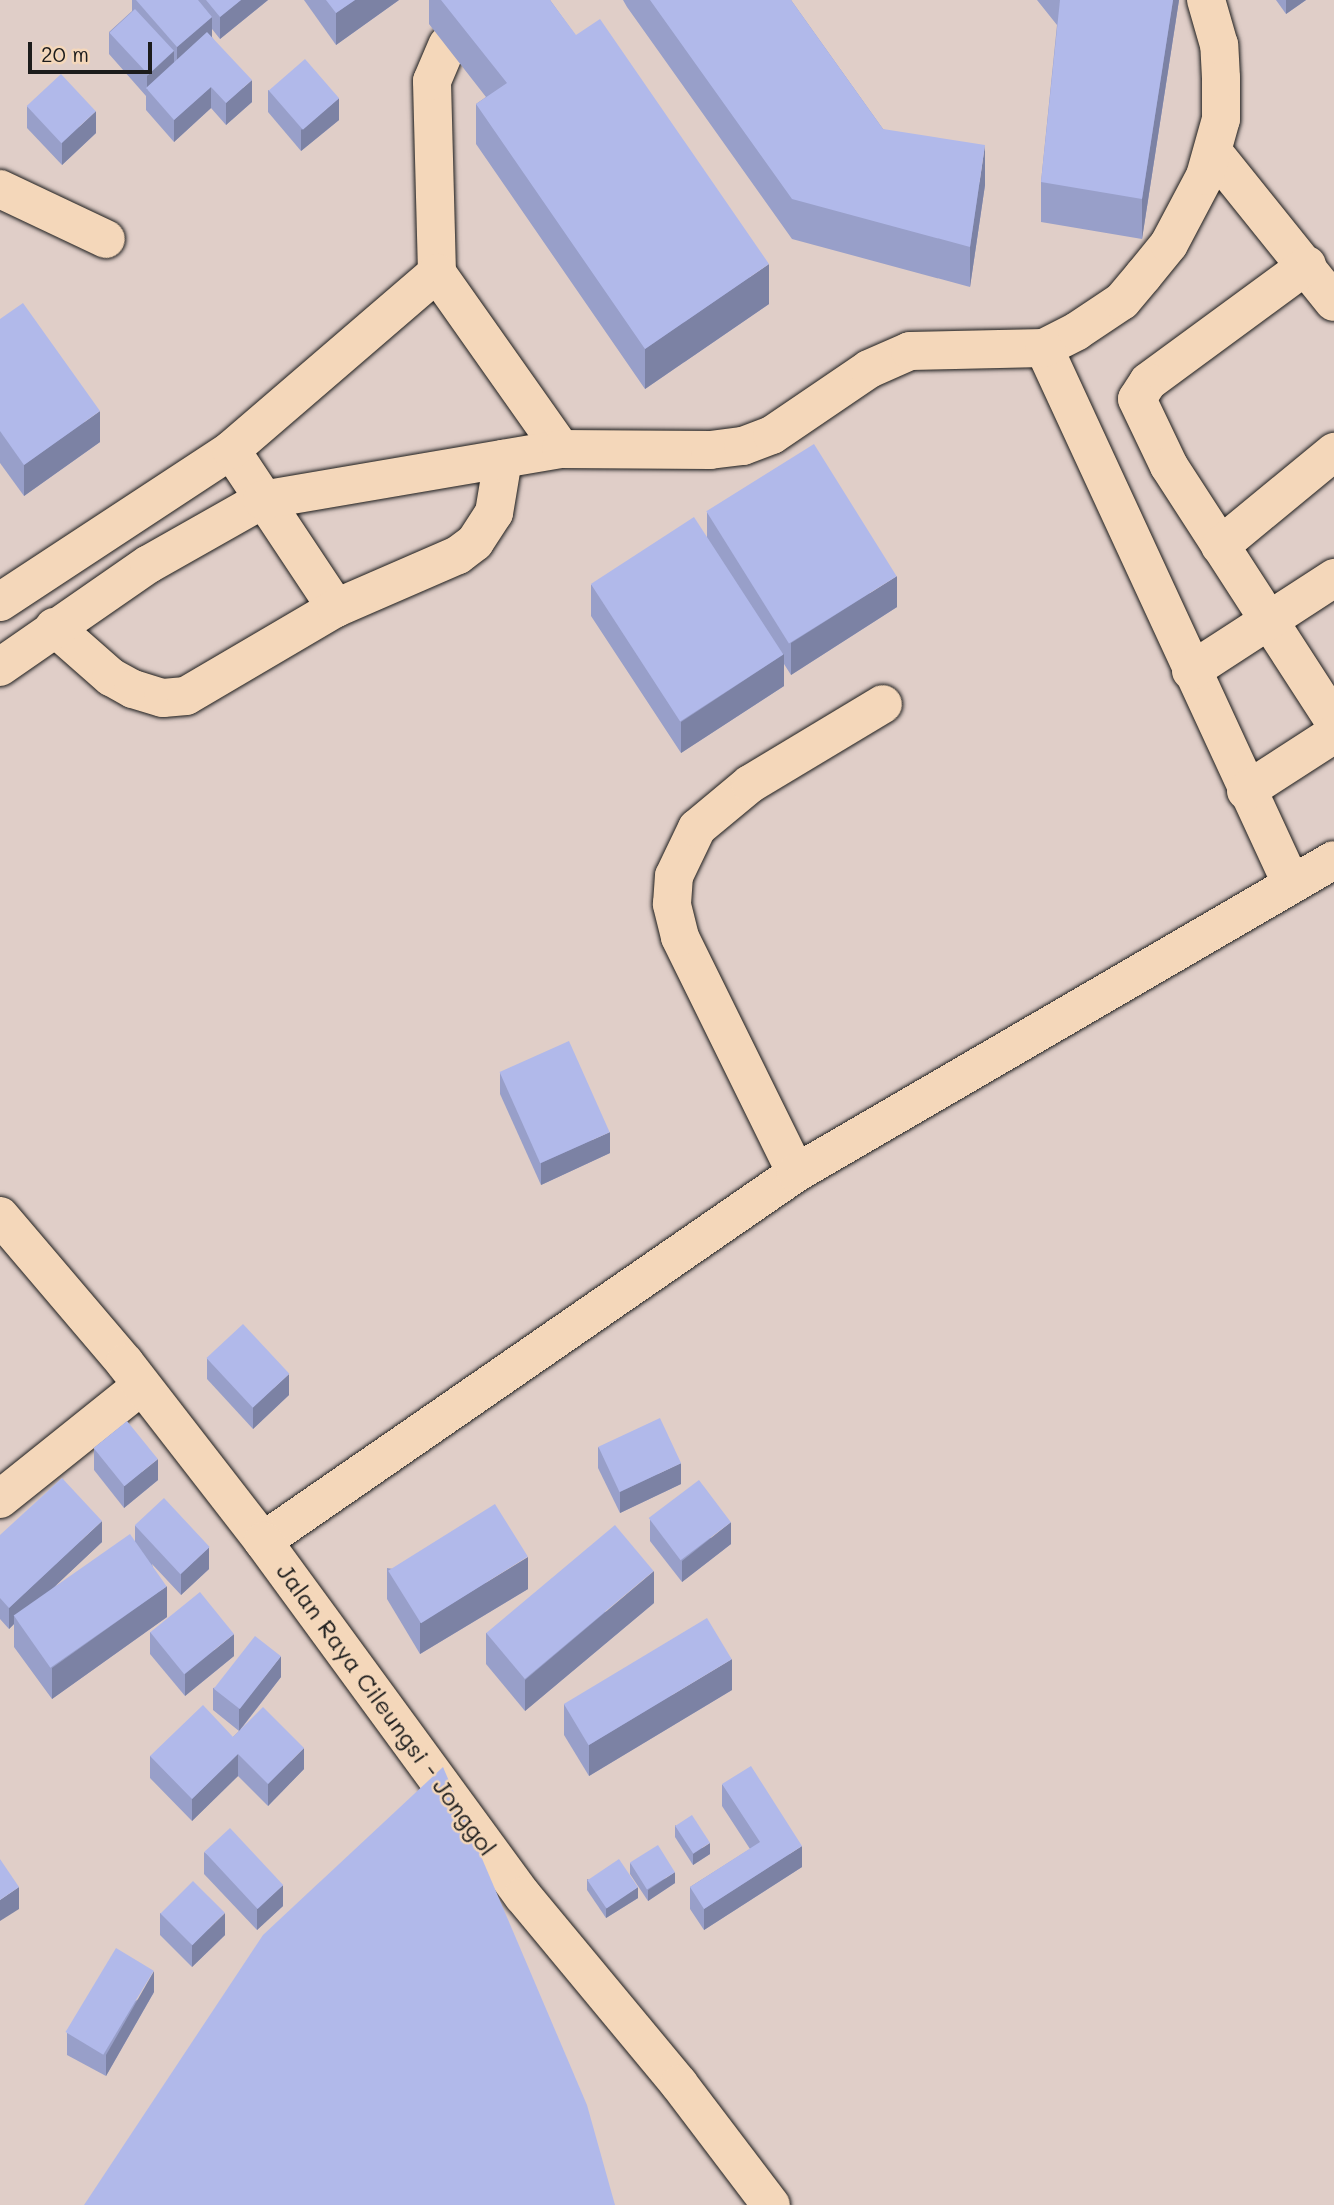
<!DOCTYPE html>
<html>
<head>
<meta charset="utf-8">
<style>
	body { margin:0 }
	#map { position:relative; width:1334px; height:2205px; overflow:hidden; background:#e0cec8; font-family:Mali,sans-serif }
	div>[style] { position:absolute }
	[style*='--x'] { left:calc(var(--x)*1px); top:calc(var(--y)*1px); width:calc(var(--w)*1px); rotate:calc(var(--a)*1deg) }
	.roads { filter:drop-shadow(0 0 2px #1c1c1c) drop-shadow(0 0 2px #1c1c1c) }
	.minor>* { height:38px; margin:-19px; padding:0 19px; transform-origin:19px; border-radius:19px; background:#f4d7ba }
	.major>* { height:38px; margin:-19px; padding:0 19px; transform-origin:19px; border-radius:19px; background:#f4d7ba }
	.wall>* { inset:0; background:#989fc9 }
	.shaded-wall>* { inset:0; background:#7c82a4 }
	.building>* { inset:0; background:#b1b9ea; transform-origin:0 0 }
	span { translate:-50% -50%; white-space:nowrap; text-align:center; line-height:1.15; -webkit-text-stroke:5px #f4d7ba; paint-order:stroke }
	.street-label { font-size:24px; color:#1c1c1c }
	.scale { position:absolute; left:28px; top:42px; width:124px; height:32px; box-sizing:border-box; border:4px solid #1c1c1c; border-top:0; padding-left:9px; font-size:21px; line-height:24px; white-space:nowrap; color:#1c1c1c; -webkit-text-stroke:5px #f4d7ba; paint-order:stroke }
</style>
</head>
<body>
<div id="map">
	<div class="roads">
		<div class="minor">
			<div style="--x:1214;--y:153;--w:191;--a:51.2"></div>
			<div style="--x:0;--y:189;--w:117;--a:25.3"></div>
			<div style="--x:1307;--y:265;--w:197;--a:143.7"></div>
			<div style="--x:1148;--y:382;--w:20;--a:123"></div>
			<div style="--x:1137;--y:399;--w:74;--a:64.5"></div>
			<div style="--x:1169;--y:466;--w:304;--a:57.1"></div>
			<div style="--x:437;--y:273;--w:192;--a:-91.5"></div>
			<div style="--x:432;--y:81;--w:39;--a:-67"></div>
			<div style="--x:1044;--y:348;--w:589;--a:65.22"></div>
			<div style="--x:231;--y:450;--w:190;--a:56.4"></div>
			<div style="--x:1220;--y:546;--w:148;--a:-39.5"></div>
			<div style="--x:0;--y:602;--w:277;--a:-33.3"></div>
			<div style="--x:231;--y:450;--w:272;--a:-40.7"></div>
			<div style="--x:437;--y:273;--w:215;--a:54.8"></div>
			<div style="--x:54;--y:627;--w:76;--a:41.3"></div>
			<div style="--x:111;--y:677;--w:25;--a:29"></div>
			<div style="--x:133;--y:689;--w:31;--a:17"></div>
			<div style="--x:163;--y:698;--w:23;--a:-5"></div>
			<div style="--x:186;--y:696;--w:174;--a:-30.4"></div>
			<div style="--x:336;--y:608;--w:133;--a:-23.5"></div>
			<div style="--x:458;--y:555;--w:21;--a:-37"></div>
			<div style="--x:475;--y:542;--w:35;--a:-57"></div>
			<div style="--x:494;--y:513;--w:55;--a:-80.5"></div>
			<div style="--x:0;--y:667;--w:181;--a:-34.7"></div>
			<div style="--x:149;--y:564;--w:130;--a:-29.5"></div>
			<div style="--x:262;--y:500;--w:303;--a:-9.7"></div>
			<div style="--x:561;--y:449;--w:149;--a:0.4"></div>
			<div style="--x:710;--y:450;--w:33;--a:-7"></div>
			<div style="--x:743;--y:446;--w:31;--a:-21"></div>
			<div style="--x:772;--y:435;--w:117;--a:-34.2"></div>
			<div style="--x:869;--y:369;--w:45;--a:-23.7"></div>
			<div style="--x:910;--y:351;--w:134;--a:-1.3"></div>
			<div style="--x:1044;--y:348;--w:37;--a:-27"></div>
			<div style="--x:1077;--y:331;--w:54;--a:-33.7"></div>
			<div style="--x:1122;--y:301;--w:33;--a:-50"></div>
			<div style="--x:1143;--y:276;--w:41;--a:-50.9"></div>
			<div style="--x:1169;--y:244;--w:77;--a:-62.1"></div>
			<div style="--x:1205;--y:176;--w:59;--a:-74.3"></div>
			<div style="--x:1221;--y:119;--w:41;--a:-90"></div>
			<div style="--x:1221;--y:78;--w:33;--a:-93"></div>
			<div style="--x:1219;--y:45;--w:47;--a:-106.1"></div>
			<div style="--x:1191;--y:671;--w:171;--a:-33"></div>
			<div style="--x:1246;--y:791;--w:105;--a:-32.9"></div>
			<div style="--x:796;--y:1173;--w:263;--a:-116.2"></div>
			<div style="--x:680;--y:937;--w:34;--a:-104"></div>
			<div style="--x:672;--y:904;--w:28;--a:-86"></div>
			<div style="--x:674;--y:876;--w:53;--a:-64.4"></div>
			<div style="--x:697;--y:828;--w:69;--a:-39.7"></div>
			<div style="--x:750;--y:784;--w:155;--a:-31"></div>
			<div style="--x:0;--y:1499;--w:179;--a:-38.7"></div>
			<div style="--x:263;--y:1541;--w:648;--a:-34.62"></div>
			<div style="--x:796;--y:1173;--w:622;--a:-30.19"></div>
		</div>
		<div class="major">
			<div style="--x:0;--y:1216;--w:193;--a:49.6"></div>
			<div style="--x:125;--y:1363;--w:225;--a:52.2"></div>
			<div style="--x:263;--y:1541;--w:440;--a:53.8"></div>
			<div style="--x:523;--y:1896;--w:244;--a:50.3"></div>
			<div style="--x:679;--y:2084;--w:152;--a:52.8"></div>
		</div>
	</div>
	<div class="wall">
		<div style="clip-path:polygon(132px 0,268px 0,220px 39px,212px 29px,212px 37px,252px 102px,226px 125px,211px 108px,174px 142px,146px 110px,146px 96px,109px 54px,109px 32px,132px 11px)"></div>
		<div style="clip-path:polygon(304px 0,399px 0,336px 45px)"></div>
		<div style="clip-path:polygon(429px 0,550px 0,769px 304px,645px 389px,476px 144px,476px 104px,486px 97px,429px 24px)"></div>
		<div style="clip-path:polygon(623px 0,791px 0,883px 129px,985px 185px,970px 287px,792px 239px,627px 7px)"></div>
		<div style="clip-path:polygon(1037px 0,1179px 0,1142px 239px,1041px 222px,1041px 182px,1057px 25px)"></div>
		<div style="clip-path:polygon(1276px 0,1306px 0,1286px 14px)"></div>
		<div style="clip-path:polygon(268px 90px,339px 120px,301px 151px,268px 112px)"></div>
		<div style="clip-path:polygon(27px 106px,96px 133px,62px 165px,27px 128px)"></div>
		<div style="clip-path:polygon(0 319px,100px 442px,24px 496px,0 463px)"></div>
		<div style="clip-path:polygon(707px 512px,897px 607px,791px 675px,784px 664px,784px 686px,681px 753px,591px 616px,591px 585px,707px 537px)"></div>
		<div style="clip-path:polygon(500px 1072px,610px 1153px,541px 1185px,500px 1094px)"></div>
		<div style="clip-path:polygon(207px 1358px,289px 1395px,253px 1429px,207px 1379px)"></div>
		<div style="clip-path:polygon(598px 1447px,681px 1484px,620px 1513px,598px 1468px)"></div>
		<div style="clip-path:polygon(94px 1448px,158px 1480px,124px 1508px,94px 1470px)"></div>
		<div style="clip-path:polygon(650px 1519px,731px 1544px,682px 1582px,650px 1541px)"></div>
		<div style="clip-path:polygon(135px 1525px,209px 1569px,181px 1595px,152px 1564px,167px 1617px,52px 1699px,14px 1647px,14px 1624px,9px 1629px,0 1619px,0 1535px,102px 1542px,54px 1587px,135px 1541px)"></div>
		<div style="clip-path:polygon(387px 1568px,528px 1589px,420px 1654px,387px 1599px)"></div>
		<div style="clip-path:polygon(654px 1603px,525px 1711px,486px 1664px,486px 1633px)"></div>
		<div style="clip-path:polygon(150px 1632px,234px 1656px,185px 1696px,150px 1654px)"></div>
		<div style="clip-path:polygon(281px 1677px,241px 1729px,304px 1769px,268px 1806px,238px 1776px,192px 1821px,150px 1778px,150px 1756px,233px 1737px,239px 1731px,213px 1710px,213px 1688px)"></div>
		<div style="clip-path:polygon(732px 1690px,589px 1776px,564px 1735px,564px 1704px)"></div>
		<div style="clip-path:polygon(722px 1784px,802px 1867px,704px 1930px,690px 1909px,690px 1887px,750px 1849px,722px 1806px)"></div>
		<div style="clip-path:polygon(675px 1825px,710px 1854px,693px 1865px,675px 1837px)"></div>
		<div style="clip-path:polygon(204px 1852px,283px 1906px,257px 1930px,204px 1874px)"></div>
		<div style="clip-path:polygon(630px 1863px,675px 1883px,648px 1901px,630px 1874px)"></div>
		<div style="clip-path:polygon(587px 1879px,638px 1898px,606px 1918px,587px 1890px)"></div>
		<div style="clip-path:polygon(160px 1913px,225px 1935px,192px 1967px,160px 1935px)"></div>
		<div style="clip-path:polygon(154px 1992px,106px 2076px,67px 2055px,67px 2033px)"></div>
	</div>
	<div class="shaded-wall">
		<div style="clip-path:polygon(241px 0,268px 0,220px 39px,220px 17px)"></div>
		<div style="clip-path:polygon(355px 0,399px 0,336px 45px,336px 13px)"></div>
		<div style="clip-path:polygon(1173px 0,1179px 0,1142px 239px,1142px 199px)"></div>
		<div style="clip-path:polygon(1286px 0,1306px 0,1286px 14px)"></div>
		<div style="clip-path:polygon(212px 17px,212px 38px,177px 69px,177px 47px)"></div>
		<div style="clip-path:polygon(174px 51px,174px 73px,147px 90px,147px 76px)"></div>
		<div style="clip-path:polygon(252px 80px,252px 102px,226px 125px,226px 103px)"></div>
		<div style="clip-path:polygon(211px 87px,211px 108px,174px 142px,174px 120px)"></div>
		<div style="clip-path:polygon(339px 98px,339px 120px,301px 151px,301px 130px)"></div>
		<div style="clip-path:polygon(96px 111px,96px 133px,62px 165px,62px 143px)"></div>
		<div style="clip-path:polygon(985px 145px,985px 185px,970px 287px,970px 247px)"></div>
		<div style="clip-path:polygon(769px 264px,769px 304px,645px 389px,645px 349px)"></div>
		<div style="clip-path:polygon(100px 411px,100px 442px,24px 496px,24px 465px)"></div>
		<div style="clip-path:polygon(897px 576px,897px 607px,791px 675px,791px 643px)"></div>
		<div style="clip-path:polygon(784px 654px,784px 686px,681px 753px,681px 722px)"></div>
		<div style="clip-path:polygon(610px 1132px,610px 1153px,541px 1185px,541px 1163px)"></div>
		<div style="clip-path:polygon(289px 1374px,289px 1395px,253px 1429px,253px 1407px)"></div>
		<div style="clip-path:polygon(158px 1459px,158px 1480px,124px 1508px,124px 1486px)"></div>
		<div style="clip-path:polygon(681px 1463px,681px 1484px,620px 1513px,620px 1492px)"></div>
		<div style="clip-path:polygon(102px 1521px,102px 1542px,18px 1621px,14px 1616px,14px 1624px,9px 1629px,9px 1608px)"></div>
		<div style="clip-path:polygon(731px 1522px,731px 1544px,682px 1582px,682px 1561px)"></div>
		<div style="clip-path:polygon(209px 1547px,209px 1569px,181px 1595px,181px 1574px)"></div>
		<div style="clip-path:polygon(528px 1557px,528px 1589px,420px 1654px,420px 1623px)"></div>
		<div style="clip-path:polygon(654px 1571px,654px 1603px,525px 1711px,525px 1680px)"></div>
		<div style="clip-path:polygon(167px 1586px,167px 1617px,52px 1699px,52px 1668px)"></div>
		<div style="clip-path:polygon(234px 1634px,234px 1656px,185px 1696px,185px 1674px)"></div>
		<div style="clip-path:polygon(281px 1656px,281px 1677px,239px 1731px,239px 1709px)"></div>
		<div style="clip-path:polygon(732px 1659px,732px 1690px,589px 1776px,589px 1745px)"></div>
		<div style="clip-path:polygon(304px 1748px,304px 1769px,268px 1806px,268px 1784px)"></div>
		<div style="clip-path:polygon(238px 1754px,238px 1776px,192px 1821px,192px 1799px)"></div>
		<div style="clip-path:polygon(710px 1843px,710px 1854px,693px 1865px,693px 1854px)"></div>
		<div style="clip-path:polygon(802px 1846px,802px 1867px,704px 1930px,704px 1909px)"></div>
		<div style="clip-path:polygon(675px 1872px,675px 1883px,648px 1901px,648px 1890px)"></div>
		<div style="clip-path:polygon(283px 1885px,283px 1906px,257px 1930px,257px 1909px)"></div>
		<div style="clip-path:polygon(19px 1887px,19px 1909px,0 1921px,0 1900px)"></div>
		<div style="clip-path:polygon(638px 1887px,638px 1898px,606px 1918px,606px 1907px)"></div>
		<div style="clip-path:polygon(225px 1913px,225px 1935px,192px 1967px,192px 1945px)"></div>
		<div style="clip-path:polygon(154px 1971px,154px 1992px,106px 2076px,106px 2055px)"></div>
	</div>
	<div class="building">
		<div style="clip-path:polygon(136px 0,198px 0,212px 17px,177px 47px)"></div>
		<div style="clip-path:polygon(206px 0,241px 0,220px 17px)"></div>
		<div style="clip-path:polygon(326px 0,355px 0,336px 13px)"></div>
		<div style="clip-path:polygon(441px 0,550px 0,576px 35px,600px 19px,769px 264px,645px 349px,476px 104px,507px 83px)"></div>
		<div style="clip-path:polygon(650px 0,791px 0,883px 129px,985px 145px,970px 247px,792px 199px)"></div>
		<div style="clip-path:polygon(1060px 0,1173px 0,1142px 199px,1041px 182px)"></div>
		<div style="left:135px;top:9px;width:57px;height:35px;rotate:47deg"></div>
		<div style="clip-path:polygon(207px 32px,252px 80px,226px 103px,211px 87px,174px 120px,146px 88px)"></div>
		<div style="left:305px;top:59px;width:52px;height:48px;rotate:49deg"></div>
		<div style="left:61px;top:74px;width:51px;height:47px;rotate:47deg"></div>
		<div style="clip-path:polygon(23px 303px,100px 411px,24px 465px,0 431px,0 319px)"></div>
		<div style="left:814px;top:444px;width:156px;height:127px;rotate:58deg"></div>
		<div style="left:694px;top:517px;width:164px;height:123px;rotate:57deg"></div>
		<div style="left:569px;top:1041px;width:100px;height:76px;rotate:66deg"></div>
		<div style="left:243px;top:1324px;width:68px;height:50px;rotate:47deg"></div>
		<div style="left:660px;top:1418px;width:50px;height:68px;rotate:65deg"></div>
		<div style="left:127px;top:1421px;width:49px;height:43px;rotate:51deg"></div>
		<div style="clip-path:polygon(62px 1478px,102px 1521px,9px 1608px,0 1598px,0 1535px)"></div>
		<div style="left:699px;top:1480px;width:53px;height:63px;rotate:53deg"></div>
		<div style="left:164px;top:1498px;width:67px;height:40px;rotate:47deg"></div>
		<div style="left:495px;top:1504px;width:62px;height:126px;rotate:58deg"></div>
		<div style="left:615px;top:1525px;width:60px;height:168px;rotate:50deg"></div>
		<div style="left:130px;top:1534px;width:64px;height:142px;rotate:55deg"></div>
		<div style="left:200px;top:1592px;width:54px;height:64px;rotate:51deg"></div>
		<div style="left:707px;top:1618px;width:48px;height:167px;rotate:59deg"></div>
		<div style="left:255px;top:1636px;width:33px;height:67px;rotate:38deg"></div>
		<div style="clip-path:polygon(203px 1705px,233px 1737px,263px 1707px,304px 1748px,268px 1784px,238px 1754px,192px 1799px,150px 1756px)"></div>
		<div style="clip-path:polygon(751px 1766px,802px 1846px,704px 1909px,690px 1887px,760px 1842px,722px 1784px)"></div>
		<div style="clip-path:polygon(443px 1767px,587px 2105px,615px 2205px,84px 2205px,263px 1935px)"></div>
		<div style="left:692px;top:1815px;width:33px;height:20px;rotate:57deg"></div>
		<div style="left:230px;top:1828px;width:78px;height:35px;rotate:47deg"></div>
		<div style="left:658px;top:1845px;width:32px;height:33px;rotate:58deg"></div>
		<div style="clip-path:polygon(0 1859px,19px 1887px,0 1900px)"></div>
		<div style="left:619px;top:1859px;width:34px;height:38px;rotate:56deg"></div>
		<div style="left:193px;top:1881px;width:45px;height:46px;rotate:45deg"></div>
		<div style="left:116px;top:1948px;width:44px;height:98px;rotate:31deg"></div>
	</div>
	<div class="street-label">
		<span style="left:387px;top:1709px;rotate:54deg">Jalan Raya Cileungsi - Jonggol</span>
	</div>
	<div class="scale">20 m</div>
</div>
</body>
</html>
